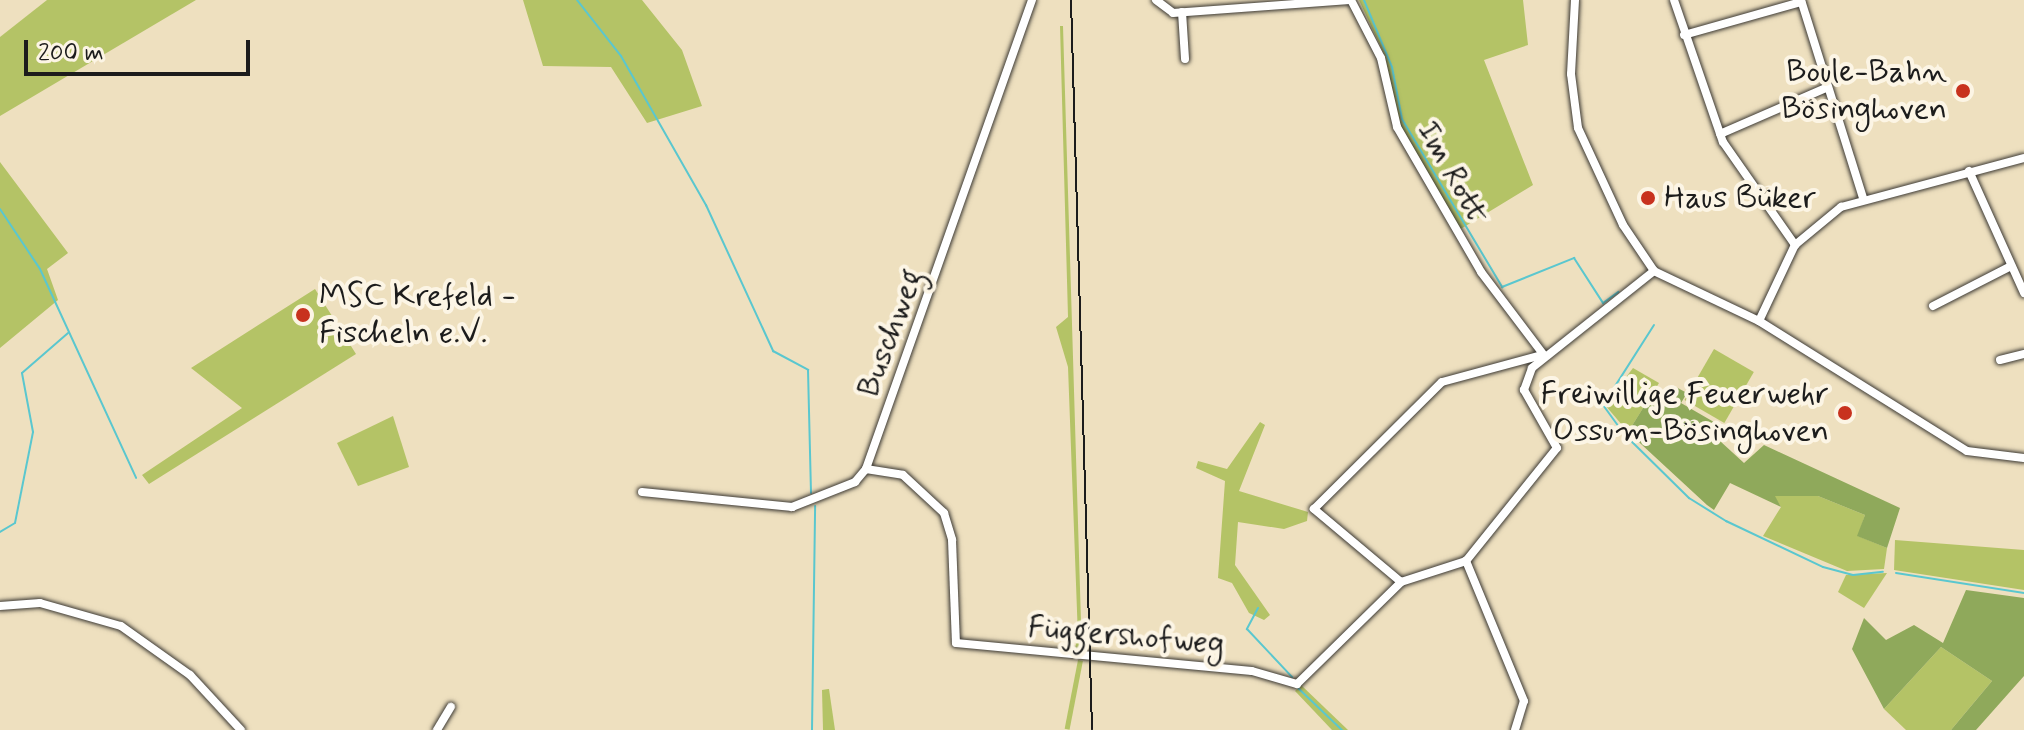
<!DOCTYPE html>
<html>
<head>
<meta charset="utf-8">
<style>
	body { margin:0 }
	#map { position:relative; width:2024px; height:730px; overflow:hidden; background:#eee0bf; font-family:Mynerve,sans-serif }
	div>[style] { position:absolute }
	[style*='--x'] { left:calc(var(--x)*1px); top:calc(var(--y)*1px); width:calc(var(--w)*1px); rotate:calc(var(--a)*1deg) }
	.green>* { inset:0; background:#b4c366; transform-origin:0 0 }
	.forest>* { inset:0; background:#8fa95b }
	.stream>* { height:2px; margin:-1px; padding:0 1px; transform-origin:1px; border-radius:1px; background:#5ac7cf }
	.roads { filter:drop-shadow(0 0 2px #3c3934) drop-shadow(0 0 2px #3c3934) }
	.street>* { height:8px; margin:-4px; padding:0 4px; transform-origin:4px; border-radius:4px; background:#fff }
	.rail>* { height:2px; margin:-1px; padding:0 1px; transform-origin:1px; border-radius:1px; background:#1c1c1c }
	.dots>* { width:22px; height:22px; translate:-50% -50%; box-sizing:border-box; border:4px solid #fcf5e5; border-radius:50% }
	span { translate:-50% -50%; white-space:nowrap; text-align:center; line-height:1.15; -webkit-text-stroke:8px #fcf5e5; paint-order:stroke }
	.poi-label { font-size:32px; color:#1c1c1c }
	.right { translate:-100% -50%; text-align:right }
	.left { translate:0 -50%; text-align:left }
	.street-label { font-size:32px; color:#1c1c1c }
	.scale { position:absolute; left:24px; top:40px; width:226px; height:36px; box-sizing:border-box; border:4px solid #1c1c1c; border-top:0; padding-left:10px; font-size:24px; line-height:28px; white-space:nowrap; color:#1c1c1c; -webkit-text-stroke:6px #fcf5e5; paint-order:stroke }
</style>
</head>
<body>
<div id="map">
	<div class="green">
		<div style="clip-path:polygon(47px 0,196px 0,0 116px,0 37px)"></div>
		<div style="clip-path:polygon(523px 0,642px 0,682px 50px,702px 106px,647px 123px,611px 67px,543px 66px)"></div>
		<div style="clip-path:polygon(1359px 0,1523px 0,1528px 45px,1484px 60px,1533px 185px,1459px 230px,1400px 125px,1385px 56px)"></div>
		<div style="clip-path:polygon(1060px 26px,1063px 26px,1082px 655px,1073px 654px,1078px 638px,1068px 367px,1056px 327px,1068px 317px)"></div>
		<div style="clip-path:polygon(0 162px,68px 253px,47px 269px,58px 300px,0 348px)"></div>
		<div style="clip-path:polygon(315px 289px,356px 354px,149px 484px,142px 475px,242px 408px,191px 368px)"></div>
		<div style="left:1714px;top:349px;width:46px;height:59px;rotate:30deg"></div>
		<div style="clip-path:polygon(1633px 368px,1659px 383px,1628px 432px,1605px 405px)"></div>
		<div style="clip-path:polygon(393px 416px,409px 467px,358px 486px,337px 443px)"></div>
		<div style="clip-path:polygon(1260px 422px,1265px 425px,1239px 491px,1308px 512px,1307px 521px,1284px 529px,1238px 522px,1235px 565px,1270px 615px,1264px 620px,1249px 613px,1232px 583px,1218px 578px,1225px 481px,1196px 468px,1198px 461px,1227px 469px)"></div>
		<div style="clip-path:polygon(1774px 496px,1818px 496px,1865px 515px,1858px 536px,1887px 548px,1884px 569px,1847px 571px,1763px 536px,1781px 507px)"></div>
		<div style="clip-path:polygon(1895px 540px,2024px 550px,2024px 590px,1894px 570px)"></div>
		<div style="clip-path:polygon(1887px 573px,1864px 608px,1838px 592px,1846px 575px)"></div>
		<div style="clip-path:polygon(1941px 647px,1992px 681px,1951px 730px,1906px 730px,1884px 709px)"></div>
		<div style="left:1078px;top:660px;width:5px;height:70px;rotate:11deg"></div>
		<div style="clip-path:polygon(1301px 685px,1348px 730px,1332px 730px,1295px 691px)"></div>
		<div style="clip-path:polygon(828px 689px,829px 689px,835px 730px,823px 730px,822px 690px)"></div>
	</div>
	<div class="forest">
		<div style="clip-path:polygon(1674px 386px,1687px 393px,1681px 403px,1726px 429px,1720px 441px,1744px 463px,1764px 445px,1900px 508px,1887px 548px,1857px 536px,1865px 515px,1818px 496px,1775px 496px,1781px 507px,1730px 483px,1714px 510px,1707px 505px,1628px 432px,1655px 389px,1667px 396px)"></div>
		<div style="clip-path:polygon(1966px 590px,2024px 598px,2024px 676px,1976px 730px,1951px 730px,1992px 681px,1941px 647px,1884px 709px,1852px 649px,1864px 618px,1886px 640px,1914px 625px,1943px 643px)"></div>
	</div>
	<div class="stream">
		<div style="--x:577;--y:0;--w:71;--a:51.8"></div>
		<div style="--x:621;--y:56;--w:172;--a:60.3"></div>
		<div style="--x:706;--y:205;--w:161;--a:65.3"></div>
		<div style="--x:773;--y:351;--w:40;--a:28"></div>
		<div style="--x:808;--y:370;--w:123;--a:88.6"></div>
		<div style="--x:1364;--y:0;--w:73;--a:67.3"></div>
		<div style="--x:1392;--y:67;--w:53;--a:79.1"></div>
		<div style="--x:1402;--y:119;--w:196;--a:59.2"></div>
		<div style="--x:1502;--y:287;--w:78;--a:-21.9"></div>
		<div style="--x:1574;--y:258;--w:54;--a:57.2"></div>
		<div style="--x:1603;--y:303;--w:19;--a:-36"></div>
		<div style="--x:0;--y:209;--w:72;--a:56.3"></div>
		<div style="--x:40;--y:269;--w:230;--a:65.3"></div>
		<div style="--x:1654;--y:325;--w:95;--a:122.5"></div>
		<div style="--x:1603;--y:405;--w:34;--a:54"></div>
		<div style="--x:1623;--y:433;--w:93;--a:44.6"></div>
		<div style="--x:1689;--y:498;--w:44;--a:31.9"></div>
		<div style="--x:1726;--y:521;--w:107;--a:25.4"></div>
		<div style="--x:1823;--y:567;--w:31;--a:15"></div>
		<div style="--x:1853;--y:575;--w:30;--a:-6"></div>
		<div style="--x:0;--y:532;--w:17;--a:-31"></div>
		<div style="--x:15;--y:523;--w:93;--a:-78.8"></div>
		<div style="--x:33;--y:432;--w:60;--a:-100.6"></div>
		<div style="--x:22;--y:373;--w:61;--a:-41"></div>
		<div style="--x:1896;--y:573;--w:130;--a:8.9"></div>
		<div style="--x:1258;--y:608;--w:24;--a:118"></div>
		<div style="--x:1247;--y:629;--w:66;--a:46.8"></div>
		<div style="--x:1298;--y:688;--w:61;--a:43.7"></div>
		<div style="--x:812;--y:730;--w:224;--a:-89.2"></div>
	</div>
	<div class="roads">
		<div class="street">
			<div style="--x:1032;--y:0;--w:498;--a:109.5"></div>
			<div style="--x:866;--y:469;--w:37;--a:9"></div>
			<div style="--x:903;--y:475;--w:56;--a:42.8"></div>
			<div style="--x:944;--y:513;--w:28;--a:73"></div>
			<div style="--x:952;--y:540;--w:103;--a:87.8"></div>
			<div style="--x:956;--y:643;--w:297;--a:5.4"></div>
			<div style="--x:1252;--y:671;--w:47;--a:16.1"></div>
			<div style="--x:1297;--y:684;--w:146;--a:-44.4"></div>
			<div style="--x:1401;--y:582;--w:68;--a:-17.9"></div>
			<div style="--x:1156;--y:0;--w:21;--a:37"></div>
			<div style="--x:1173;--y:13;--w:177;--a:-4.2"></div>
			<div style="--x:1351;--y:0;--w:65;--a:62.7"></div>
			<div style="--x:1381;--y:58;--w:71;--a:76.9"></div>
			<div style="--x:1397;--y:127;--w:168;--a:59.9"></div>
			<div style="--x:1481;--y:272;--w:103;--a:52.9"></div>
			<div style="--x:1575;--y:0;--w:74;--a:93.1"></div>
			<div style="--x:1571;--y:74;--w:54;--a:82.6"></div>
			<div style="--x:1578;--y:128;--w:107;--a:65.1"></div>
			<div style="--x:1623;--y:225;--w:55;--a:56"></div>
			<div style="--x:1654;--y:271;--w:116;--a:25.5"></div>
			<div style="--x:1759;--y:321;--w:245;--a:32"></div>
			<div style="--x:1967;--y:451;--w:57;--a:7"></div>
			<div style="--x:1674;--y:0;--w:150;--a:71"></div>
			<div style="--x:1723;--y:142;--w:126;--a:55"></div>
			<div style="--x:1801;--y:0;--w:207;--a:72.6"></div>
			<div style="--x:1182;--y:12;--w:47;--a:86.3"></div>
			<div style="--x:1684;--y:35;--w:122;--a:-15.8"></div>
			<div style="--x:1720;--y:134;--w:116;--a:-23.5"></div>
			<div style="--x:1969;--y:171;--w:134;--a:65.7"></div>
			<div style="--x:1933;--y:306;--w:88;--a:-27.1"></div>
			<div style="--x:1759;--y:321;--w:84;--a:-64.7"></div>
			<div style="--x:1795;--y:245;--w:60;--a:-39.6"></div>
			<div style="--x:1841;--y:207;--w:189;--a:-15"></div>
			<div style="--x:2000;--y:360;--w:25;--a:-14"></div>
			<div style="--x:642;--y:492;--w:151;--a:5.7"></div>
			<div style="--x:792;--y:507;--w:68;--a:-21.6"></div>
			<div style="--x:855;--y:482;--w:17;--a:-50"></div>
			<div style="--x:1401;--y:582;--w:114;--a:-140"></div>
			<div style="--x:1314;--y:509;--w:180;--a:-44.8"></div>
			<div style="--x:1442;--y:382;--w:104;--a:-15.1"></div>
			<div style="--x:0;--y:606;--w:40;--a:-4.3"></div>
			<div style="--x:40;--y:603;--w:84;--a:15.9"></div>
			<div style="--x:121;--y:626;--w:85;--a:35.4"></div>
			<div style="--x:190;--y:675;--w:75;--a:47.2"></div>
			<div style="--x:437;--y:730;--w:27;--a:-59"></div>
			<div style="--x:1515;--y:730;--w:30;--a:-73"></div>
			<div style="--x:1524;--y:701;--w:152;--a:-112.5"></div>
			<div style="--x:1466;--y:561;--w:145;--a:-51.2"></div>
			<div style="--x:1557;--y:448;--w:67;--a:-119.6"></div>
			<div style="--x:1524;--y:390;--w:23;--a:-70"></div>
			<div style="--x:1532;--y:368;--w:156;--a:-38.5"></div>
		</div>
	</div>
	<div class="rail">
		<div style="--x:1071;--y:0;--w:730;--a:88.35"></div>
	</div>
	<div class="dots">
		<div style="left:1963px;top:91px;background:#c8321e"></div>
		<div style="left:1648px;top:198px;background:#c8321e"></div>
		<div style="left:303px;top:315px;background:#c8321e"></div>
		<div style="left:1845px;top:413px;background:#c8321e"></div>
	</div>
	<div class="poi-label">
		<span class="right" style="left:1947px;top:91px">Boule-Bahn<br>Bösinghoven</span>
		<span class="left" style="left:1664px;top:198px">Haus Büker</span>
		<span class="left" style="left:319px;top:315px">MSC Krefeld -<br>Fischeln e.V.</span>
		<span class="right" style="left:1829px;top:413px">Freiwillige Feuerwehr<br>Ossum-Bösinghoven</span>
	</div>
	<div class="street-label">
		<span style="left:1452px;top:173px;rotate:61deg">Im Rott</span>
		<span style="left:891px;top:333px;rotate:-70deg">Buschweg</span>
		<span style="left:1126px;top:636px;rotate:5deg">Függershofweg</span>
	</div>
	<div class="scale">200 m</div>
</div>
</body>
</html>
